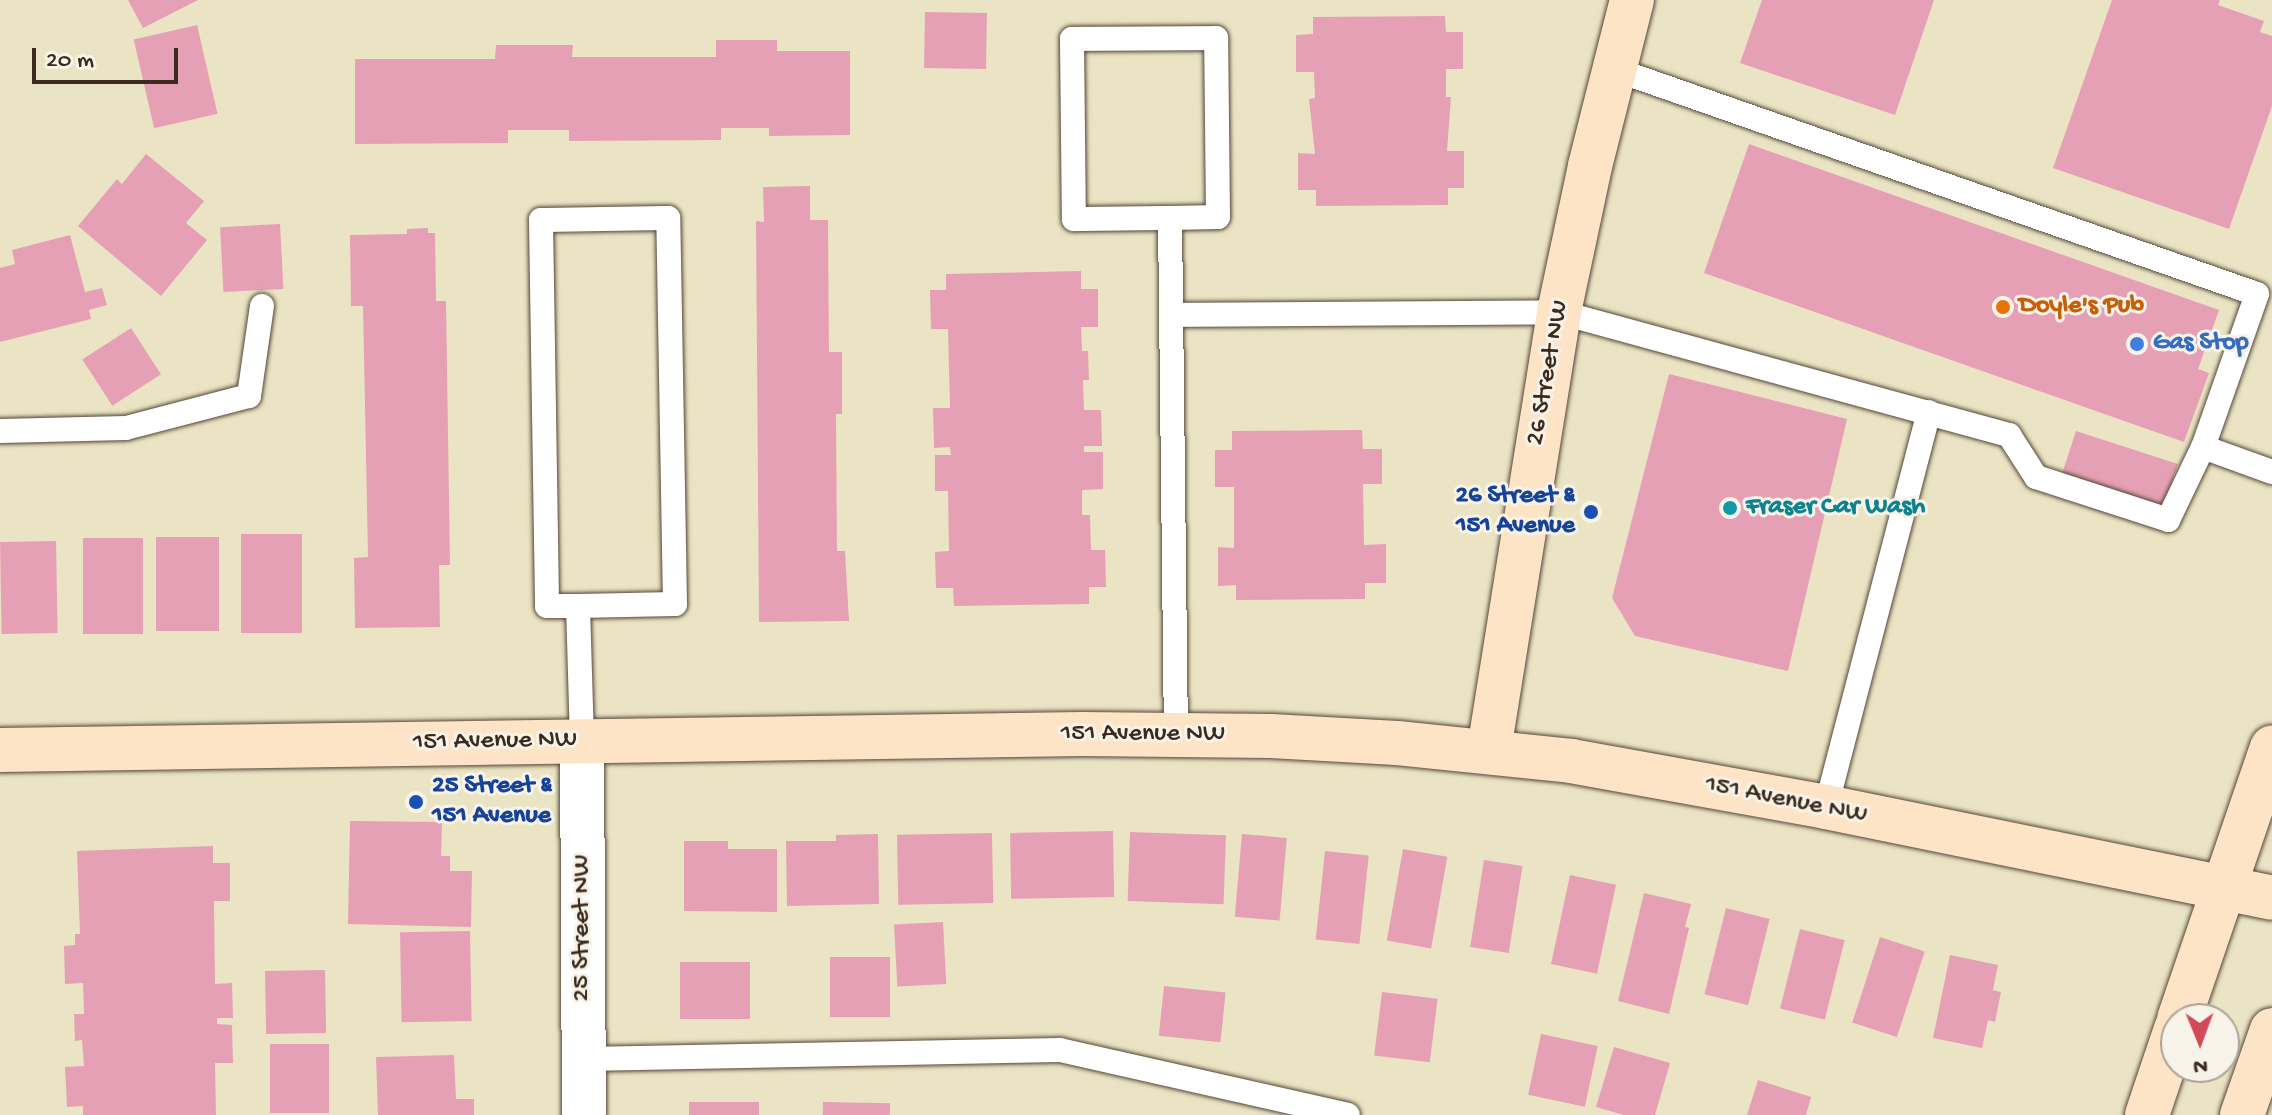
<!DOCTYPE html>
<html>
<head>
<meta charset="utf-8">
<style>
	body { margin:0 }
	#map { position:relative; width:2272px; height:1115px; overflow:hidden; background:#eae4c4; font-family:"Gochi Hand",sans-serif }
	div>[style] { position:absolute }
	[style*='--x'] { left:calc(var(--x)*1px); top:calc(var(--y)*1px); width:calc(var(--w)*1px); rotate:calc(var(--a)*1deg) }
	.building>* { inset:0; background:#e6a0b5; transform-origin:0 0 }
	.roads { filter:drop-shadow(0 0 2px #554637) drop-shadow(0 0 2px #554637) }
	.lane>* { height:24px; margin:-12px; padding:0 12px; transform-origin:12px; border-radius:12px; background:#fff }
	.street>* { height:44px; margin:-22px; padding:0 22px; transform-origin:22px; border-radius:22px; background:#fff }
	.secondary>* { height:44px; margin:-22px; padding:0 22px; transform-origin:22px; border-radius:22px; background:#fee4c6 }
	.dots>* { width:22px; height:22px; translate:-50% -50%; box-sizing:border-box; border:4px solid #f7f3e8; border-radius:50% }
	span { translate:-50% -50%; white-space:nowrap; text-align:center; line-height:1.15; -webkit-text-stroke:6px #f7f3e8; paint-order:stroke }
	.food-label { font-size:26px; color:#c56008; font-weight:700 }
	.left { translate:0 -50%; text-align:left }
	.shop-label { font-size:26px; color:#366cbe; font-weight:700 }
	.street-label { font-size:26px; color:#3b2a1e }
	.transit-label { font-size:26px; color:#164399; font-weight:700 }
	.right { translate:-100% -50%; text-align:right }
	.culture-label { font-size:26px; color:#0d838f; font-weight:700 }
	.north { position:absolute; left:2160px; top:1003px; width:80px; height:80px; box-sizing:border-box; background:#f7f3e8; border:2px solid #aca397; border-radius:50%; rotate:179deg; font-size:22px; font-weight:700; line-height:32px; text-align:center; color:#3b2a1e }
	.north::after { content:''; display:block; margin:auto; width:28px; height:36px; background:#d1495b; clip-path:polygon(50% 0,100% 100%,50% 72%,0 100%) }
	.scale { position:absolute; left:32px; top:48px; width:146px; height:36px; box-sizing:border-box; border:4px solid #3b2a1e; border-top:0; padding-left:10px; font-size:24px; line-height:28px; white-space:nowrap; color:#3b2a1e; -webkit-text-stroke:6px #f7f3e8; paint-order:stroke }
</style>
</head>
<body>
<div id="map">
	<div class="building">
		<div style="clip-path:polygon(128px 0,198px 0,143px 28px)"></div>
		<div style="clip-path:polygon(1762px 0,1934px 0,1895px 115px,1740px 63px)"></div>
		<div style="clip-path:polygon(2112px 0,2220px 0,2218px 5px,2264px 21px,2260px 32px,2272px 36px,2272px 106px,2229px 229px,2053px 168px)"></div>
		<div style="left:925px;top:12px;width:62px;height:56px;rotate:1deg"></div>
		<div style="clip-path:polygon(1445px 16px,1446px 32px,1463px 32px,1463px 69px,1446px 69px,1446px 97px,1451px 97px,1447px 151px,1464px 151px,1464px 188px,1448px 188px,1448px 205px,1316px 206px,1316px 190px,1298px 190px,1298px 153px,1315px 154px,1309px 99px,1315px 98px,1314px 72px,1296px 72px,1296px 35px,1313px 34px,1313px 17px)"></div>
		<div style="left:197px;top:25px;width:91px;height:65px;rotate:77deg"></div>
		<div style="clip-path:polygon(716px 40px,777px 40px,777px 51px,850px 51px,850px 135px,769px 136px,769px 128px,721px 128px,721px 140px,569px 141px,569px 130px,508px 130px,508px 143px,355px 144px,355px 59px,495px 59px,496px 45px,573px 45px,572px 57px,716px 57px)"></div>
		<div style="clip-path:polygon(1749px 144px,2219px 310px,2198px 369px,2209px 373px,2184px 442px,1704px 273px)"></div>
		<div style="clip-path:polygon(146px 154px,204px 201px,186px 223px,207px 240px,161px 296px,78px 226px,117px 179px,122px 184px)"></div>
		<div style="clip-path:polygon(810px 186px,810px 220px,828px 220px,829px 352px,842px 352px,842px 414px,836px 414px,837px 551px,845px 551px,849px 621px,759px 622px,756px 221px,764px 222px,763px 187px)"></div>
		<div style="left:280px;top:224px;width:65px;height:60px;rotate:87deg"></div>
		<div style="clip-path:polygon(428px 228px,428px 233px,435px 233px,436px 301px,446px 301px,450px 565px,439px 565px,440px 627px,355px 628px,354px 558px,368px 557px,363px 306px,351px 306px,350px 235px,407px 234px,407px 229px)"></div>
		<div style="clip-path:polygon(70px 235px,85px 292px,102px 288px,107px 305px,89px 310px,91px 319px,0 342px,0 268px,15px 264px,12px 250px)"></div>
		<div style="clip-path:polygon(1081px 271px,1081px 289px,1098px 289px,1098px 327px,1081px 327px,1082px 351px,1088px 351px,1089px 380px,1083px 380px,1084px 410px,1101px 410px,1102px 446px,1084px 446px,1084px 452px,1103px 452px,1103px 489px,1082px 490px,1082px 515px,1090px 515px,1091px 550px,1105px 550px,1106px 587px,1089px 587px,1089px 604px,954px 606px,953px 588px,936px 588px,935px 552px,949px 551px,948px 491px,935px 491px,935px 455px,951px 455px,950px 447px,934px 448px,933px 408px,950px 408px,948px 329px,931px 329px,930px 290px,946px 290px,946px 274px)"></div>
		<div style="left:131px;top:328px;width:55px;height:58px;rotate:57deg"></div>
		<div style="clip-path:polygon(1669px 374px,1847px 419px,1788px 671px,1635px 636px,1612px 598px)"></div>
		<div style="clip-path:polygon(1362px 430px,1363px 449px,1382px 449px,1382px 484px,1363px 484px,1364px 545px,1386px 544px,1386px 583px,1365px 583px,1365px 599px,1236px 600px,1236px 585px,1218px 586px,1218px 547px,1234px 548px,1234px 487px,1215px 487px,1215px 450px,1232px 450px,1232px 431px)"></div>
		<div style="left:2076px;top:431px;width:107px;height:44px;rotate:18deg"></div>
		<div style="left:241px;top:534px;width:61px;height:99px"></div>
		<div style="left:219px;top:537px;width:94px;height:63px;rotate:90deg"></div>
		<div style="left:83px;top:538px;width:60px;height:96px"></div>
		<div style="left:56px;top:541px;width:92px;height:56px;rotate:89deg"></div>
		<div style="clip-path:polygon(350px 821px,442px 822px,441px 856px,450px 856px,450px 871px,472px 871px,471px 927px,348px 924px)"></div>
		<div style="left:1113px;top:831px;width:66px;height:103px;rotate:89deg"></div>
		<div style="left:1130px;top:832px;width:96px;height:69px;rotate:2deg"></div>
		<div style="left:992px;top:833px;width:70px;height:95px;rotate:89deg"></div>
		<div style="clip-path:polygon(878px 834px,879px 904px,787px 906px,786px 841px,836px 841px,836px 835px)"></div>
		<div style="left:1242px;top:834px;width:45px;height:83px;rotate:5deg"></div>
		<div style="clip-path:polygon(684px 841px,728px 841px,728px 849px,777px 849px,777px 912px,684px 911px)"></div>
		<div style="clip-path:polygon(213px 846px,213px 863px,230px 863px,230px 901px,214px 901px,215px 984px,232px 983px,233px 1018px,217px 1018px,217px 1024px,232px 1025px,233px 1063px,215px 1063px,216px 1115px,83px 1115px,83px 1106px,67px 1107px,65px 1067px,84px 1066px,82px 1040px,75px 1041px,74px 1014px,84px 1014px,83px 983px,65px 984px,64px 946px,75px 945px,75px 934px,80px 934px,77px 851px)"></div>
		<div style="left:1403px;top:849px;width:45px;height:93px;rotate:10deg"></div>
		<div style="left:1325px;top:851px;width:44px;height:89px;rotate:6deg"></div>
		<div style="left:1484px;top:860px;width:39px;height:88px;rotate:9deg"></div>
		<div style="left:1570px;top:875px;width:47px;height:91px;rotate:12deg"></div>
		<div style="clip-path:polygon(1644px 893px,1691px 904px,1685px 927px,1689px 928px,1669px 1014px,1618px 1001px)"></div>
		<div style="left:1726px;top:908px;width:45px;height:89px;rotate:14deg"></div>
		<div style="left:943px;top:922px;width:62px;height:49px;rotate:87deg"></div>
		<div style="left:1800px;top:929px;width:46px;height:82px;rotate:14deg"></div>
		<div style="left:470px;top:931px;width:90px;height:70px;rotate:89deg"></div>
		<div style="left:1880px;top:937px;width:47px;height:90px;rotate:18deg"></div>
		<div style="clip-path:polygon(1950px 955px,1998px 965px,1993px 990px,2001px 992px,1995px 1022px,1988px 1020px,1982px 1048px,1933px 1038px)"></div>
		<div style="left:890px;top:957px;width:60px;height:60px;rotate:90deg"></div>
		<div style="left:750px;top:962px;width:57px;height:70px;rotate:90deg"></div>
		<div style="left:325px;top:970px;width:63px;height:60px;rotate:89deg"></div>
		<div style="left:1164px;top:986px;width:62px;height:50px;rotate:6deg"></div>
		<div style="left:1382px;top:992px;width:56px;height:64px;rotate:7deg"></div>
		<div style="left:1541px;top:1034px;width:58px;height:62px;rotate:12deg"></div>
		<div style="left:270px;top:1044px;width:59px;height:69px"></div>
		<div style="clip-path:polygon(1614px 1047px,1670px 1063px,1655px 1115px,1624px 1115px,1596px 1107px)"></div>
		<div style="clip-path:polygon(454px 1055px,456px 1099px,474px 1099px,474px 1115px,378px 1115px,376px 1057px)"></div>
		<div style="clip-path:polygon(1758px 1080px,1811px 1097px,1806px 1115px,1747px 1115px)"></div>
		<div style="left:759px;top:1102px;width:13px;height:70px;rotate:90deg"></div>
		<div style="left:823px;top:1102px;width:67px;height:13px;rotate:1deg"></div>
	</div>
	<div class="roads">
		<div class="lane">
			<div style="--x:1614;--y:69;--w:681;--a:19.29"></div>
			<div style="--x:2257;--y:294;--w:162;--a:109.4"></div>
			<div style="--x:1170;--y:218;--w:48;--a:-1.2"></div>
			<div style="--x:1218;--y:217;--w:179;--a:-90.6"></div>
			<div style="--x:1216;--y:38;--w:144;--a:179.6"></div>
			<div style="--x:1072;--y:39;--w:180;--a:89.4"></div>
			<div style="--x:1074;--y:219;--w:96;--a:-0.6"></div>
			<div style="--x:1170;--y:218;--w:517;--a:89.34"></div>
			<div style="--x:1172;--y:315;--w:387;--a:-0.4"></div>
			<div style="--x:1559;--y:312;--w:467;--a:15.3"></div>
			<div style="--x:2009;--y:435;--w:50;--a:57.3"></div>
			<div style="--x:2036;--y:477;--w:139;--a:18"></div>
			<div style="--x:2168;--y:520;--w:81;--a:-64.4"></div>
			<div style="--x:2203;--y:447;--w:73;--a:19.9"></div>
			<div style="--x:0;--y:431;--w:126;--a:-1.4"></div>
			<div style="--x:126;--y:428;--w:127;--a:-14.6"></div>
			<div style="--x:249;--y:396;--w:91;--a:-81.8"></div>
			<div style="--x:578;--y:606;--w:97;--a:-1.2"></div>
			<div style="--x:675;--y:604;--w:386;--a:-91"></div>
			<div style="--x:668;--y:218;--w:127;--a:179.1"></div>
			<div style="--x:541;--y:220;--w:386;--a:89.1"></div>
			<div style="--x:547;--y:606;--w:31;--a:0"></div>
			<div style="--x:578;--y:606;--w:134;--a:88.3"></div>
			<div style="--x:1826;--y:807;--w:408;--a:-75.4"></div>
			<div style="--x:584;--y:1059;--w:476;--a:-1.1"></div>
			<div style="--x:1060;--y:1050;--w:295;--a:12.7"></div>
		</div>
		<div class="street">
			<div style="--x:582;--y:740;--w:375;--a:89.7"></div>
		</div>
		<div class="secondary">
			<div style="--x:0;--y:750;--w:1083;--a:-0.85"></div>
			<div style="--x:1083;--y:734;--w:188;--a:0.6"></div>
			<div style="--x:1271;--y:736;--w:126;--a:3.2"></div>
			<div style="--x:1397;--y:743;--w:175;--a:5.9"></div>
			<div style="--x:1571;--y:761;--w:259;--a:10.2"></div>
			<div style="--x:1826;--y:807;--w:455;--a:11.5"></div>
			<div style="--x:1489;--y:750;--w:444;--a:-80.9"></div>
			<div style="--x:1559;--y:312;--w:149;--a:-78"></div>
			<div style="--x:1590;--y:166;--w:171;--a:-75.8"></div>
			<div style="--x:2179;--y:1019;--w:287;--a:-71.1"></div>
			<div style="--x:2147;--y:1115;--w:91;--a:-71.4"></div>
			<div style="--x:2242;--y:1115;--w:90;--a:-70.6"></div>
		</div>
	</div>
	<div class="dots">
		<div style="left:2003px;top:307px;background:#e8710a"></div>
		<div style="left:2137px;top:344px;background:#3f7fe0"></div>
		<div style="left:1730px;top:508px;background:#0f9aa8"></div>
		<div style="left:1591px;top:512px;background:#1a4fb4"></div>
		<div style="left:416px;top:802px;background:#1a4fb4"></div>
	</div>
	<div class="food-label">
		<span class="left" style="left:2019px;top:307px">Doyle's Pub</span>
	</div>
	<div class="shop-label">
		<span class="left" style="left:2153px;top:344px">Gas Stop</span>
	</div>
	<div class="street-label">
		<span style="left:1549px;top:373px;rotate:-80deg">26 Street NW</span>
		<span style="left:1143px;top:735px">151 Avenue NW</span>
		<span style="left:495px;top:742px;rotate:-1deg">151 Avenue NW</span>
		<span style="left:1786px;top:801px;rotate:11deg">151 Avenue NW</span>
		<span style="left:583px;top:928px;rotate:-90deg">25 Street NW</span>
	</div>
	<div class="transit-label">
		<span class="right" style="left:1575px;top:512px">26 Street &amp;<br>151 Avenue</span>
		<span class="left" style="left:432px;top:802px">25 Street &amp;<br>151 Avenue</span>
	</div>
	<div class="culture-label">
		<span class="left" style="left:1746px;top:508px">Fraser Car Wash</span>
	</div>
	<div class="north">N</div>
	<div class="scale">20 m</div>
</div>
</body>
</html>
